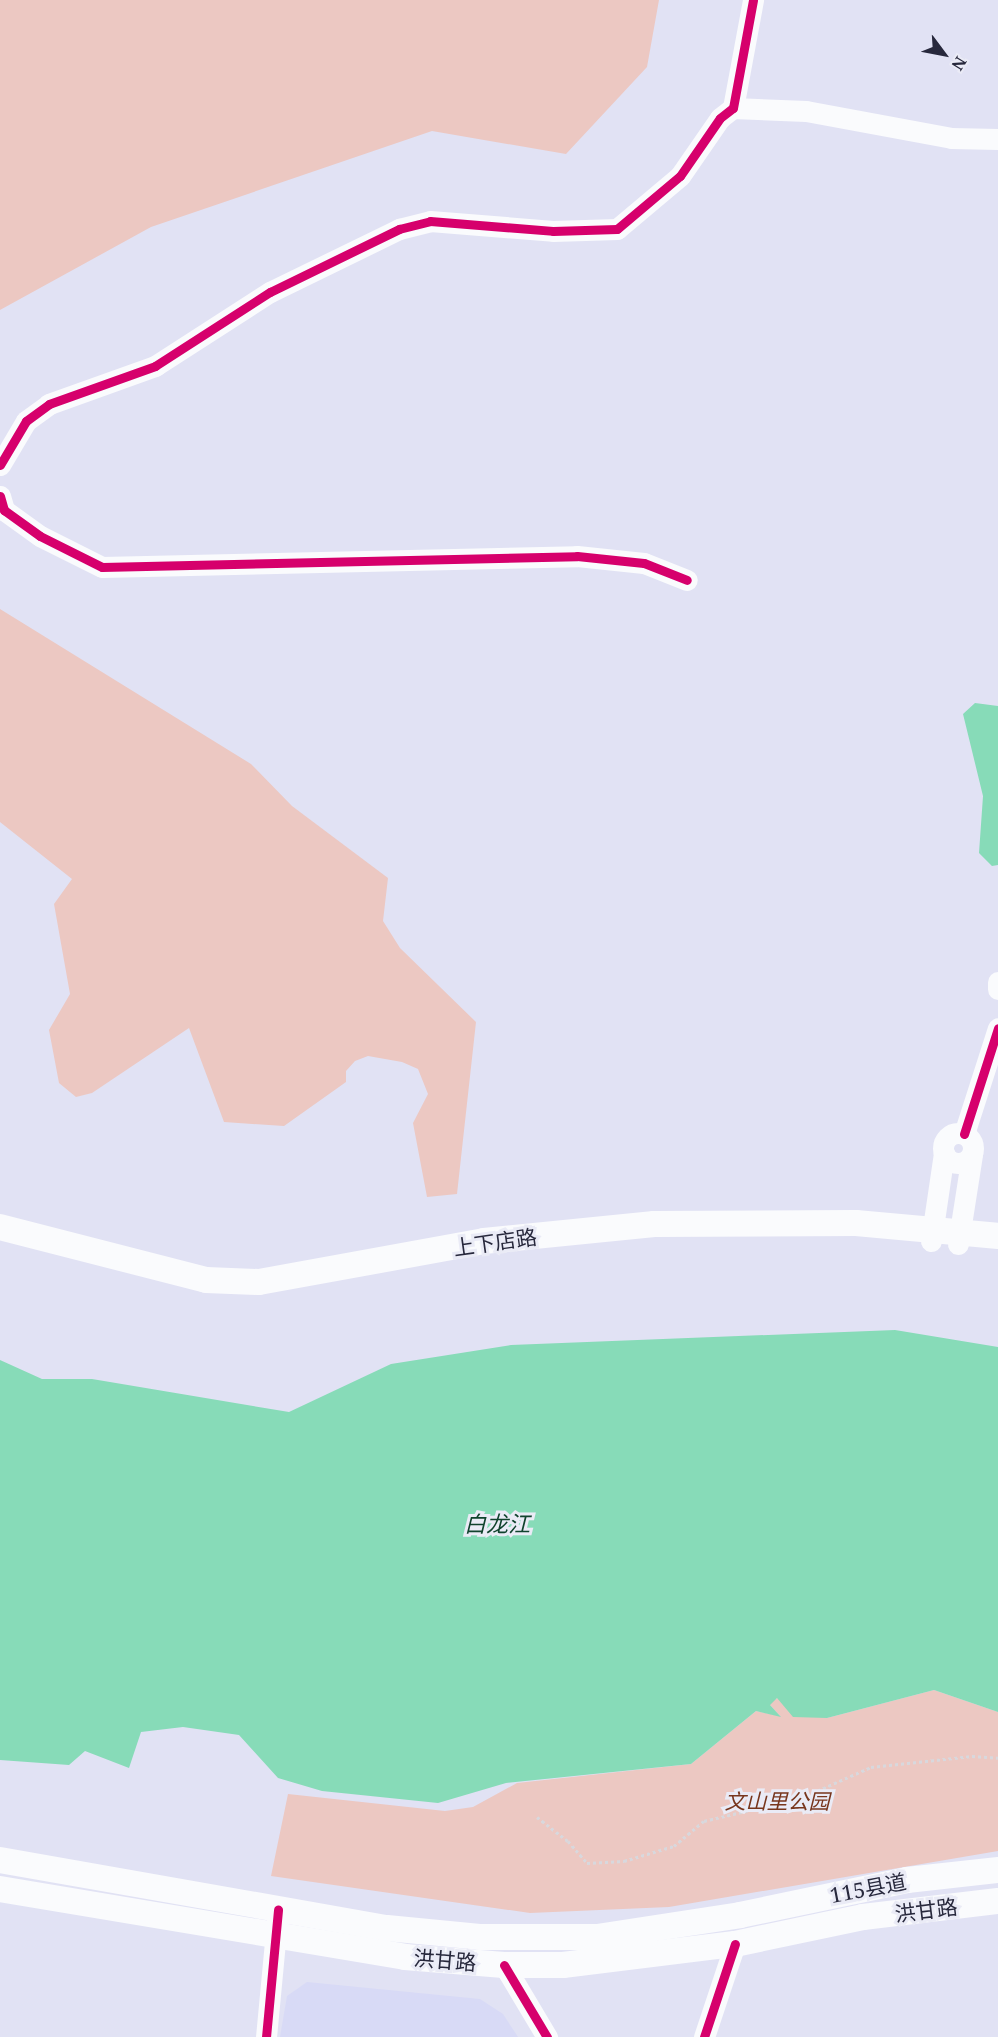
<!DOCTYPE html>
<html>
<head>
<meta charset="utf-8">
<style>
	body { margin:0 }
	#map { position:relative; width:998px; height:2037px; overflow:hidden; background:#e1e2f4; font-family:"Noto Serif","Noto Sans SC",serif }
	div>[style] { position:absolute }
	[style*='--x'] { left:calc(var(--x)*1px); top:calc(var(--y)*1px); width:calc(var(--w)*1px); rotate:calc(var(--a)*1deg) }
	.built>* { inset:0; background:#d8daf6 }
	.green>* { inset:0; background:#ecc8c2 }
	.water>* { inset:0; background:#87dbb8 }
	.path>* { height:3px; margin-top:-1.5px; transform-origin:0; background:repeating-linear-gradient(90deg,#d8d8dd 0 3px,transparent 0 6px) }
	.minor>* { height:21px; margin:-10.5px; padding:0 10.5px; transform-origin:10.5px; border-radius:10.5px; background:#fafbfd }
	.minor>.ring { margin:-10.5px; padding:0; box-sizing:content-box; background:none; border:21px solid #fafbfd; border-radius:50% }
	.major>* { height:26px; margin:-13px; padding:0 13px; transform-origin:13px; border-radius:13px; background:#fafbfd }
	.cycleway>* { height:9px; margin:-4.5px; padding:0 4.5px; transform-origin:4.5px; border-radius:4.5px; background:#d6006c }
	span { translate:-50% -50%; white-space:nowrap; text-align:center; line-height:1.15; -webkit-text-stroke:6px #eaebf6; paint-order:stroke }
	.street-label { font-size:21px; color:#27283c }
	.park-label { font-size:21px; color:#78361d; font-style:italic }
	.water-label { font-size:22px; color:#10432d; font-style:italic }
	.north { position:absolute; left:914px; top:24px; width:60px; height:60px; -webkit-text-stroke:4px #eaebf6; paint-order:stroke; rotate:122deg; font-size:16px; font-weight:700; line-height:24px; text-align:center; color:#27283c }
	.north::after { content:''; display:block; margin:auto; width:21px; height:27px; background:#27283c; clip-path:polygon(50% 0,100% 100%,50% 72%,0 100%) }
</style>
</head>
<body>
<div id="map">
	<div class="built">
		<div style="clip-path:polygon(307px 1982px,480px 1999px,503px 2014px,518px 2037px,280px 2037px,287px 1996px)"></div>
	</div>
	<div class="green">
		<div style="clip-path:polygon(0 0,659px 0,647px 67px,566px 154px,432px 131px,151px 227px,0 310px)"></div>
		<div style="clip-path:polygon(0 609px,251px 764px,292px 806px,388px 878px,383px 921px,400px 948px,476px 1022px,457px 1194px,427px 1197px,413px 1123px,428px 1094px,418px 1069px,402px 1062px,368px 1056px,355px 1061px,346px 1071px,346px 1082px,284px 1126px,224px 1122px,189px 1028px,92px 1093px,76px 1097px,59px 1083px,49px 1030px,70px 994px,54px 904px,72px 879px,0 822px)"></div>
		<div style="clip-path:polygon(934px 1690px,998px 1712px,998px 1851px,669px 1907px,530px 1913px,271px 1876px,288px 1794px,445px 1811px,473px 1807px,517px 1783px,691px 1764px,756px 1711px,780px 1716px,769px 1704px,777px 1698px,827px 1718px)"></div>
	</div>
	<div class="water">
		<div style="clip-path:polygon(975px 703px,998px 706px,998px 865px,992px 866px,979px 853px,983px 796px,963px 714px)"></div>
		<div style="clip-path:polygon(895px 1330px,998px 1347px,998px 1712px,934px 1690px,827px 1718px,793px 1717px,777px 1698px,770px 1705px,781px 1717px,756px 1711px,691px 1764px,506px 1783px,438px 1803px,322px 1791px,278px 1778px,239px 1735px,183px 1727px,141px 1732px,129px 1768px,85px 1751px,69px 1765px,0 1760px,0 1360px,42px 1379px,92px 1379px,289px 1412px,391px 1364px,511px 1345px)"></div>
	</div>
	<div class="path">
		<div style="--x:537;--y:1817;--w:39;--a:38"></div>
		<div style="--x:568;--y:1841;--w:29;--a:49"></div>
		<div style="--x:587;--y:1863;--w:37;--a:-3"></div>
		<div style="--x:624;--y:1861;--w:52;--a:-16.7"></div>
		<div style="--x:674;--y:1846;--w:39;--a:-40"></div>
		<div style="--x:704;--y:1821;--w:100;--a:-13.3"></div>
		<div style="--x:801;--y:1798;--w:77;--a:-23.9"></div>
		<div style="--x:871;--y:1767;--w:102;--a:-6.2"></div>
		<div style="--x:972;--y:1756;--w:26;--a:4"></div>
	</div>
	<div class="minor">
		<div style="--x:733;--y:108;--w:73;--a:2.4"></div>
		<div style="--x:806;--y:111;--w:147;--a:10.5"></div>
		<div style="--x:951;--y:138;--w:47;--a:1.2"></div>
		<div style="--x:0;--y:465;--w:51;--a:-59.4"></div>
		<div style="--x:26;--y:421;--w:29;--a:-36"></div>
		<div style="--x:49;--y:404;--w:113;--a:-19.7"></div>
		<div style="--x:155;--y:366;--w:137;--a:-32.8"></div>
		<div style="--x:270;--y:292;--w:144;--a:-26"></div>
		<div style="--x:399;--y:229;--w:32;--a:-14"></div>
		<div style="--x:430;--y:221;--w:123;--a:4.6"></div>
		<div style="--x:553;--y:231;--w:64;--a:-1.8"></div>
		<div style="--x:617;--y:229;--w:82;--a:-40.1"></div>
		<div style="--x:680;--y:176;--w:70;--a:-55.4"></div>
		<div style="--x:720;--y:118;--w:16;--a:-38"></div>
		<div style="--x:733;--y:108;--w:110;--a:-79.5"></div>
		<div style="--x:0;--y:496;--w:15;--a:74"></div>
		<div style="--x:4;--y:510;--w:44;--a:35.8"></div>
		<div style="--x:40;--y:536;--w:69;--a:26.6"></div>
		<div style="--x:102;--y:567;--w:475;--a:-1.3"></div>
		<div style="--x:577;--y:556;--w:67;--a:6"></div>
		<div style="--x:644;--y:563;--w:46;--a:21.6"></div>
		<div style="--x:998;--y:982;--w:7;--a:90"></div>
		<div class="ring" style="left:943px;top:1133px;width:9px;height:9px"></div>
		<div style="--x:964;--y:1134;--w:111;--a:-72.2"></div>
		<div style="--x:931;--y:1241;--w:89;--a:-81.6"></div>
		<div style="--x:958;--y:1244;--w:90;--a:-81.1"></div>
		<div style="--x:504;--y:1965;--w:84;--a:59.2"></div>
		<div style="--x:266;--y:2037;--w:128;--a:-84.6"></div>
		<div style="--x:704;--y:2037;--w:98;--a:-71.6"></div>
	</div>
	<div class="major">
		<div style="--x:0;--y:1227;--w:213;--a:14.4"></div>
		<div style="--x:206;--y:1280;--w:53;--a:2.2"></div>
		<div style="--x:259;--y:1282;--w:229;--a:-10.3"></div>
		<div style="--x:484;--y:1241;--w:171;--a:-5.7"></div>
		<div style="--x:654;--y:1224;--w:202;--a:-0.3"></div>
		<div style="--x:856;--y:1223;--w:143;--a:5.2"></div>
		<div style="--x:0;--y:1860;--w:393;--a:10"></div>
		<div style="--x:387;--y:1928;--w:93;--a:5.5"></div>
		<div style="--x:480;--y:1937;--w:117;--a:0"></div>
		<div style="--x:597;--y:1937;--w:145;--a:-8.7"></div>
		<div style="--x:740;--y:1915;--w:171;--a:-11.8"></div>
		<div style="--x:907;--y:1880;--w:92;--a:-6.3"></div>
		<div style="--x:0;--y:1889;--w:411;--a:9.5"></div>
		<div style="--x:405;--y:1957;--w:99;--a:4.6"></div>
		<div style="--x:504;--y:1965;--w:59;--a:0"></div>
		<div style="--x:563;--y:1965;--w:173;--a:-7"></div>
		<div style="--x:735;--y:1944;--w:131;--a:-11.9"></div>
		<div style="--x:863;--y:1917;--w:136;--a:-6.8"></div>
	</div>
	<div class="cycleway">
		<div style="--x:0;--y:465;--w:51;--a:-59.4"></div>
		<div style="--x:26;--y:421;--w:29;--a:-36"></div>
		<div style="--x:49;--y:404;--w:113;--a:-19.7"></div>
		<div style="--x:155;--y:366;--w:137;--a:-32.8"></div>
		<div style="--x:270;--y:292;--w:144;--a:-26"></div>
		<div style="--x:399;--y:229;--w:32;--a:-14"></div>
		<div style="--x:430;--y:221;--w:123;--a:4.6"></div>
		<div style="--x:553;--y:231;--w:64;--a:-1.8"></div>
		<div style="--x:617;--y:229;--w:82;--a:-40.1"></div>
		<div style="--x:680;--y:176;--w:70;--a:-55.4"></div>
		<div style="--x:720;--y:118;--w:16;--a:-38"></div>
		<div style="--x:733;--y:108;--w:110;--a:-79.5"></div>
		<div style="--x:0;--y:496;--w:15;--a:74"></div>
		<div style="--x:4;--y:510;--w:44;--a:35.8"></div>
		<div style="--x:40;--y:536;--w:69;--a:26.6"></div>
		<div style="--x:102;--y:567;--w:475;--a:-1.3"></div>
		<div style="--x:577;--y:556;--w:67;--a:6"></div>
		<div style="--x:644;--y:563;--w:46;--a:21.6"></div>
		<div style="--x:964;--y:1134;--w:111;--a:-72.2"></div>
		<div style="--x:504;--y:1965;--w:84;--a:59.2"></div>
		<div style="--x:266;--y:2037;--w:128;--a:-84.6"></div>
		<div style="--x:704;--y:2037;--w:98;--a:-71.6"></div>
	</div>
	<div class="street-label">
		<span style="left:495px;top:1242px;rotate:-8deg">上下店路</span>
		<span style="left:868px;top:1888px;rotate:-11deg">115县道</span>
		<span style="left:926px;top:1910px;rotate:-7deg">洪甘路</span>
		<span style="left:445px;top:1960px;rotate:5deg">洪甘路</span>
	</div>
	<div class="park-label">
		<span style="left:777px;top:1801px">文山里公园</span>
	</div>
	<div class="water-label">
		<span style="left:497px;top:1524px">白龙江</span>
	</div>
	<div class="north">N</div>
</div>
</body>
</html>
